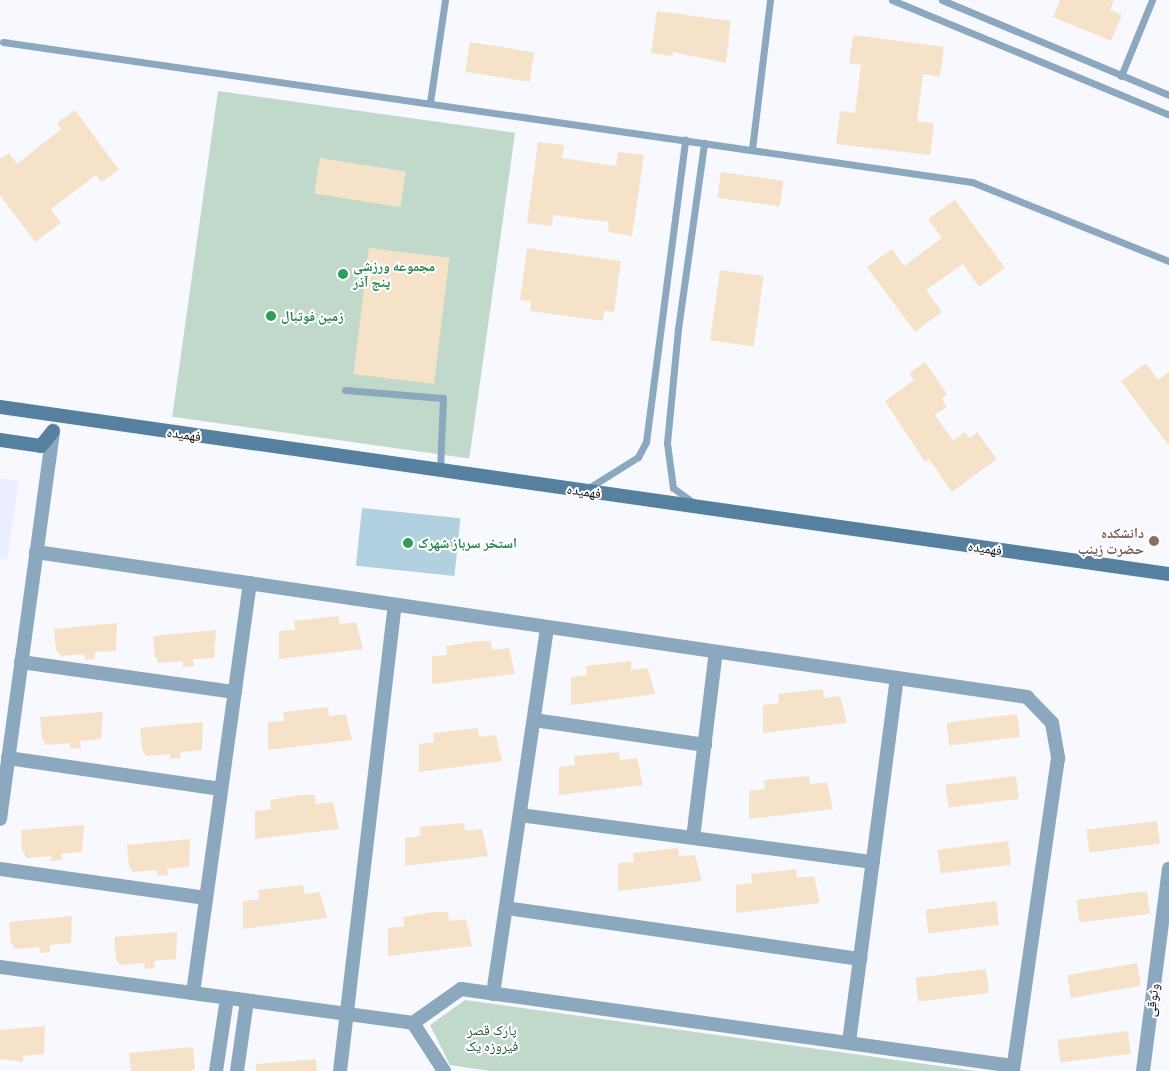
<!DOCTYPE html>
<html>
<head>
<meta charset="utf-8">
<style>
	body { margin:0 }
	#map { position:relative; width:1169px; height:1071px; overflow:hidden; background:#f8f9ff; font-family:"PT Sans Narrow","Noto Naskh Arabic",sans-serif }
	div>[style] { position:absolute }
	[style*='--x'] { left:calc(var(--x)*1px); top:calc(var(--y)*1px); width:calc(var(--w)*1px); rotate:calc(var(--a)*1deg) }
	.built>* { inset:0; background:#ebeeff }
	.green>* { inset:0; background:#c1d9cb; transform-origin:0 0 }
	.water>* { inset:0; background:#b1d0e0; transform-origin:0 0 }
	.building>* { inset:0; background:#f6e2c8; transform-origin:0 0 }
	.service>* { height:7px; margin:-3.5px; padding:0 3.5px; transform-origin:3.5px; border-radius:3.5px; background:#8ba8be }
	.minor>* { height:14px; margin:-7px; padding:0 7px; transform-origin:7px; border-radius:7px; background:#8ba8be }
	.secondary>* { height:14px; margin:-7px; padding:0 7px; transform-origin:7px; border-radius:7px; background:#5580a0 }
	.dots>* { width:14px; height:14px; translate:-50% -50%; box-sizing:border-box; border:2px solid #fff; border-radius:50% }
	span { translate:-50% -50%; white-space:nowrap; text-align:center; line-height:1.15; -webkit-text-stroke:4px #fff; paint-order:stroke }
	.leisure-label { font-size:14px; color:#27864d; font-weight:700 }
	.left { translate:0 -50%; text-align:left }
	.street-label { font-size:14px; color:#131316 }
	.education-label { font-size:14px; color:#785e54; font-weight:700 }
	.right { translate:-100% -50%; text-align:right }
	.park-label { font-size:14px; color:#23573d }
</style>
</head>
<body>
<div id="map">
	<div class="built">
		<div style="clip-path:polygon(0 478px,19px 481px,7px 560px,0 559px)"></div>
	</div>
	<div class="green">
		<div style="left:218px;top:91px;width:300px;height:329px;rotate:8deg"></div>
		<div style="clip-path:polygon(465px 1000px,976px 1071px,490px 1071px,450px 1065px,430px 1025px)"></div>
	</div>
	<div class="water">
		<div style="left:362px;top:508px;width:99px;height:58px;rotate:6deg"></div>
	</div>
	<div class="building">
		<div style="clip-path:polygon(1060px 0,1114px 0,1110px 10px,1122px 15px,1111px 41px,1053px 17px)"></div>
		<div style="clip-path:polygon(657px 11px,731px 21px,726px 63px,673px 52px,673px 56px,651px 53px)"></div>
		<div style="clip-path:polygon(853px 35px,944px 47px,940px 77px,923px 74px,917px 121px,934px 123px,930px 155px,836px 144px,840px 111px,855px 113px,861px 65px,849px 63px)"></div>
		<div style="left:470px;top:42px;width:65px;height:30px;rotate:9deg"></div>
		<div style="clip-path:polygon(75px 110px,119px 170px,101px 182px,96px 175px,51px 209px,61px 223px,35px 242px,0 195px,0 159px,9px 153px,17px 164px,61px 129px,57px 123px)"></div>
		<div style="clip-path:polygon(538px 142px,564px 145px,562px 158px,616px 166px,618px 152px,644px 155px,632px 236px,608px 232px,609px 222px,553px 215px,552px 226px,527px 223px)"></div>
		<div style="left:320px;top:158px;width:87px;height:36px;rotate:9deg"></div>
		<div style="left:721px;top:172px;width:63px;height:26px;rotate:8deg"></div>
		<div style="clip-path:polygon(955px 200px,1005px 268px,979px 287px,963px 264px,926px 290px,942px 312px,915px 332px,867px 267px,892px 249px,904px 266px,942px 238px,928px 219px)"></div>
		<div style="left:369px;top:248px;width:81px;height:127px;rotate:7deg"></div>
		<div style="clip-path:polygon(527px 248px,621px 261px,614px 312px,604px 311px,603px 321px,530px 311px,531px 301px,520px 300px)"></div>
		<div style="left:720px;top:270px;width:44px;height:71px;rotate:8deg"></div>
		<div style="clip-path:polygon(925px 362px,947px 394px,942px 399px,947px 407px,935px 415px,953px 441px,965px 432px,970px 438px,977px 432px,997px 459px,952px 492px,929px 459px,925px 462px,885px 401px,914px 380px,909px 373px)"></div>
		<div style="clip-path:polygon(1146px 363px,1158px 380px,1169px 372px,1169px 446px,1121px 381px)"></div>
		<div style="clip-path:polygon(338px 616px,340px 624px,356px 622px,363px 649px,279px 659px,279px 631px,295px 630px,294px 621px)"></div>
		<div style="clip-path:polygon(117px 623px,116px 651px,95px 652px,95px 659px,85px 660px,84px 654px,61px 656px,56px 650px,54px 629px)"></div>
		<div style="clip-path:polygon(216px 630px,214px 658px,193px 659px,194px 666px,183px 667px,183px 661px,159px 663px,155px 657px,153px 636px)"></div>
		<div style="clip-path:polygon(477px 641px,491px 641px,492px 650px,509px 648px,515px 674px,432px 684px,432px 656px,447px 655px,446px 646px)"></div>
		<div style="clip-path:polygon(631px 661px,631px 670px,648px 668px,655px 694px,571px 705px,571px 677px,587px 675px,586px 666px)"></div>
		<div style="clip-path:polygon(823px 689px,824px 698px,840px 696px,847px 723px,763px 733px,763px 705px,779px 703px,778px 694px)"></div>
		<div style="clip-path:polygon(328px 707px,329px 716px,346px 714px,352px 740px,268px 750px,268px 722px,284px 721px,283px 712px)"></div>
		<div style="clip-path:polygon(103px 712px,101px 739px,80px 741px,81px 748px,70px 749px,70px 743px,46px 745px,42px 739px,40px 717px)"></div>
		<div style="left:1017px;top:714px;width:23px;height:71px;rotate:83deg"></div>
		<div style="clip-path:polygon(203px 722px,202px 750px,180px 752px,181px 758px,170px 759px,170px 754px,146px 756px,142px 749px,140px 728px)"></div>
		<div style="clip-path:polygon(478px 728px,479px 737px,496px 735px,502px 761px,419px 772px,419px 744px,434px 742px,433px 733px)"></div>
		<div style="clip-path:polygon(619px 752px,620px 760px,637px 758px,643px 785px,559px 795px,559px 767px,575px 765px,574px 756px)"></div>
		<div style="clip-path:polygon(809px 776px,810px 784px,827px 782px,833px 809px,749px 819px,749px 791px,765px 789px,764px 780px)"></div>
		<div style="left:1016px;top:776px;width:23px;height:71px;rotate:83deg"></div>
		<div style="clip-path:polygon(301px 795px,315px 795px,316px 804px,333px 802px,339px 829px,255px 839px,255px 811px,271px 809px,270px 800px)"></div>
		<div style="left:1157px;top:821px;width:23px;height:71px;rotate:83deg"></div>
		<div style="clip-path:polygon(464px 823px,465px 831px,482px 829px,488px 856px,405px 866px,405px 838px,421px 836px,419px 827px)"></div>
		<div style="clip-path:polygon(84px 825px,82px 852px,61px 854px,62px 860px,51px 861px,51px 856px,27px 858px,22px 851px,21px 830px)"></div>
		<div style="clip-path:polygon(190px 839px,189px 867px,167px 869px,168px 875px,157px 876px,157px 870px,133px 872px,129px 866px,127px 845px)"></div>
		<div style="left:1008px;top:841px;width:24px;height:71px;rotate:83deg"></div>
		<div style="clip-path:polygon(678px 848px,679px 856px,695px 855px,702px 881px,618px 891px,618px 863px,634px 862px,633px 853px)"></div>
		<div style="clip-path:polygon(796px 869px,797px 878px,814px 876px,820px 903px,736px 913px,736px 885px,752px 883px,751px 874px)"></div>
		<div style="clip-path:polygon(303px 885px,304px 894px,320px 892px,327px 918px,243px 929px,243px 901px,259px 899px,258px 890px)"></div>
		<div style="left:1147px;top:891px;width:23px;height:71px;rotate:83deg"></div>
		<div style="left:996px;top:901px;width:24px;height:71px;rotate:83deg"></div>
		<div style="clip-path:polygon(434px 912px,448px 912px,449px 921px,466px 919px,472px 946px,388px 956px,388px 928px,404px 926px,403px 917px)"></div>
		<div style="clip-path:polygon(72px 916px,71px 943px,50px 945px,50px 952px,40px 953px,39px 947px,16px 949px,11px 943px,9px 922px)"></div>
		<div style="clip-path:polygon(177px 932px,176px 959px,154px 961px,155px 968px,145px 969px,144px 963px,120px 965px,116px 959px,114px 937px)"></div>
		<div style="left:1137px;top:963px;width:23px;height:71px;rotate:80deg"></div>
		<div style="left:986px;top:969px;width:24px;height:71px;rotate:83deg"></div>
		<div style="clip-path:polygon(45px 1026px,44px 1054px,23px 1056px,23px 1062px,0 1059px,0 1030px)"></div>
		<div style="left:1128px;top:1031px;width:23px;height:71px;rotate:83deg"></div>
		<div style="clip-path:polygon(193px 1047px,195px 1069px,191px 1071px,131px 1071px,129px 1053px)"></div>
		<div style="clip-path:polygon(316px 1059px,317px 1071px,256px 1071px,256px 1064px)"></div>
	</div>
	<div class="service">
		<div style="--x:892;--y:0;--w:300;--a:22.5"></div>
		<div style="--x:942;--y:0;--w:246;--a:22.7"></div>
		<div style="--x:3;--y:42;--w:979;--a:8.22"></div>
		<div style="--x:972;--y:182;--w:212;--a:21.9"></div>
		<div style="--x:1121;--y:76;--w:82;--a:-67.8"></div>
		<div style="--x:430;--y:102;--w:103;--a:-81.6"></div>
		<div style="--x:752;--y:149;--w:150;--a:-83.1"></div>
		<div style="--x:345;--y:390;--w:98;--a:4.7"></div>
		<div style="--x:443;--y:398;--w:72;--a:92.4"></div>
		<div style="--x:587;--y:489;--w:60;--a:-32.1"></div>
		<div style="--x:638;--y:457;--w:17;--a:-62"></div>
		<div style="--x:646;--y:442;--w:305;--a:-82.6"></div>
		<div style="--x:694;--y:503;--w:26;--a:-144"></div>
		<div style="--x:673;--y:488;--w:45;--a:-97.6"></div>
		<div style="--x:667;--y:443;--w:115;--a:-84.5"></div>
		<div style="--x:678;--y:329;--w:188;--a:-82"></div>
	</div>
	<div class="minor">
		<div style="--x:36;--y:552;--w:1002;--a:8.32"></div>
		<div style="--x:1027;--y:697;--w:36;--a:46"></div>
		<div style="--x:1052;--y:723;--w:36;--a:80"></div>
		<div style="--x:1058;--y:758;--w:316;--a:98.2"></div>
		<div style="--x:21;--y:662;--w:216;--a:8"></div>
		<div style="--x:534;--y:720;--w:173;--a:8.3"></div>
		<div style="--x:8;--y:758;--w:215;--a:8.3"></div>
		<div style="--x:520;--y:815;--w:356;--a:7.6"></div>
		<div style="--x:0;--y:819;--w:392;--a:-82.2"></div>
		<div style="--x:693;--y:838;--w:187;--a:-83"></div>
		<div style="--x:0;--y:869;--w:208;--a:8"></div>
		<div style="--x:506;--y:908;--w:358;--a:8.2"></div>
		<div style="--x:0;--y:967;--w:417;--a:7.7"></div>
		<div style="--x:413;--y:1023;--w:59;--a:-35.3"></div>
		<div style="--x:461;--y:989;--w:557;--a:7.94"></div>
		<div style="--x:193;--y:993;--w:414;--a:-82.1"></div>
		<div style="--x:493;--y:994;--w:371;--a:-81.6"></div>
		<div style="--x:413;--y:1023;--w:57;--a:57.1"></div>
		<div style="--x:849;--y:1042;--w:367;--a:-82.5"></div>
		<div style="--x:216;--y:1071;--w:74;--a:-81.4"></div>
		<div style="--x:237;--y:1071;--w:71;--a:-81.9"></div>
		<div style="--x:340;--y:1071;--w:469;--a:-83.3"></div>
		<div style="--x:1143;--y:1071;--w:204;--a:-82.7"></div>
	</div>
	<div class="secondary">
		<div style="--x:0;--y:407;--w:1181;--a:8.13"></div>
		<div style="--x:0;--y:440;--w:41;--a:8.3"></div>
		<div style="--x:41;--y:446;--w:19;--a:-51"></div>
	</div>
	<div class="dots">
		<div style="left:343px;top:274px;background:#2e9e5b"></div>
		<div style="left:271px;top:316px;background:#2e9e5b"></div>
		<div style="left:1154px;top:541px;background:#8d6e63"></div>
		<div style="left:408px;top:543px;background:#2e9e5b"></div>
	</div>
	<div class="leisure-label">
		<span class="left" style="left:353px;top:274px">مجموعه ورزشی<br>پنج آذر</span>
		<span class="left" style="left:281px;top:316px">زمین فوتبال</span>
		<span class="left" style="left:418px;top:543px">استخر سرباز شهرک</span>
	</div>
	<div class="street-label">
		<span style="left:184px;top:434px;rotate:8deg">فهمیده</span>
		<span style="left:584px;top:491px;rotate:8deg">فهمیده</span>
		<span style="left:985px;top:548px;rotate:8deg">فهمیده</span>
		<span style="left:1152px;top:1000px;rotate:-83deg">وثوقی</span>
	</div>
	<div class="education-label">
		<span class="right" style="left:1144px;top:541px">دانشکده<br>حضرت زینب</span>
	</div>
	<div class="park-label">
		<span style="left:492px;top:1038px">پارک قصر<br>فیروزه یک</span>
	</div>
</div>
</body>
</html>
